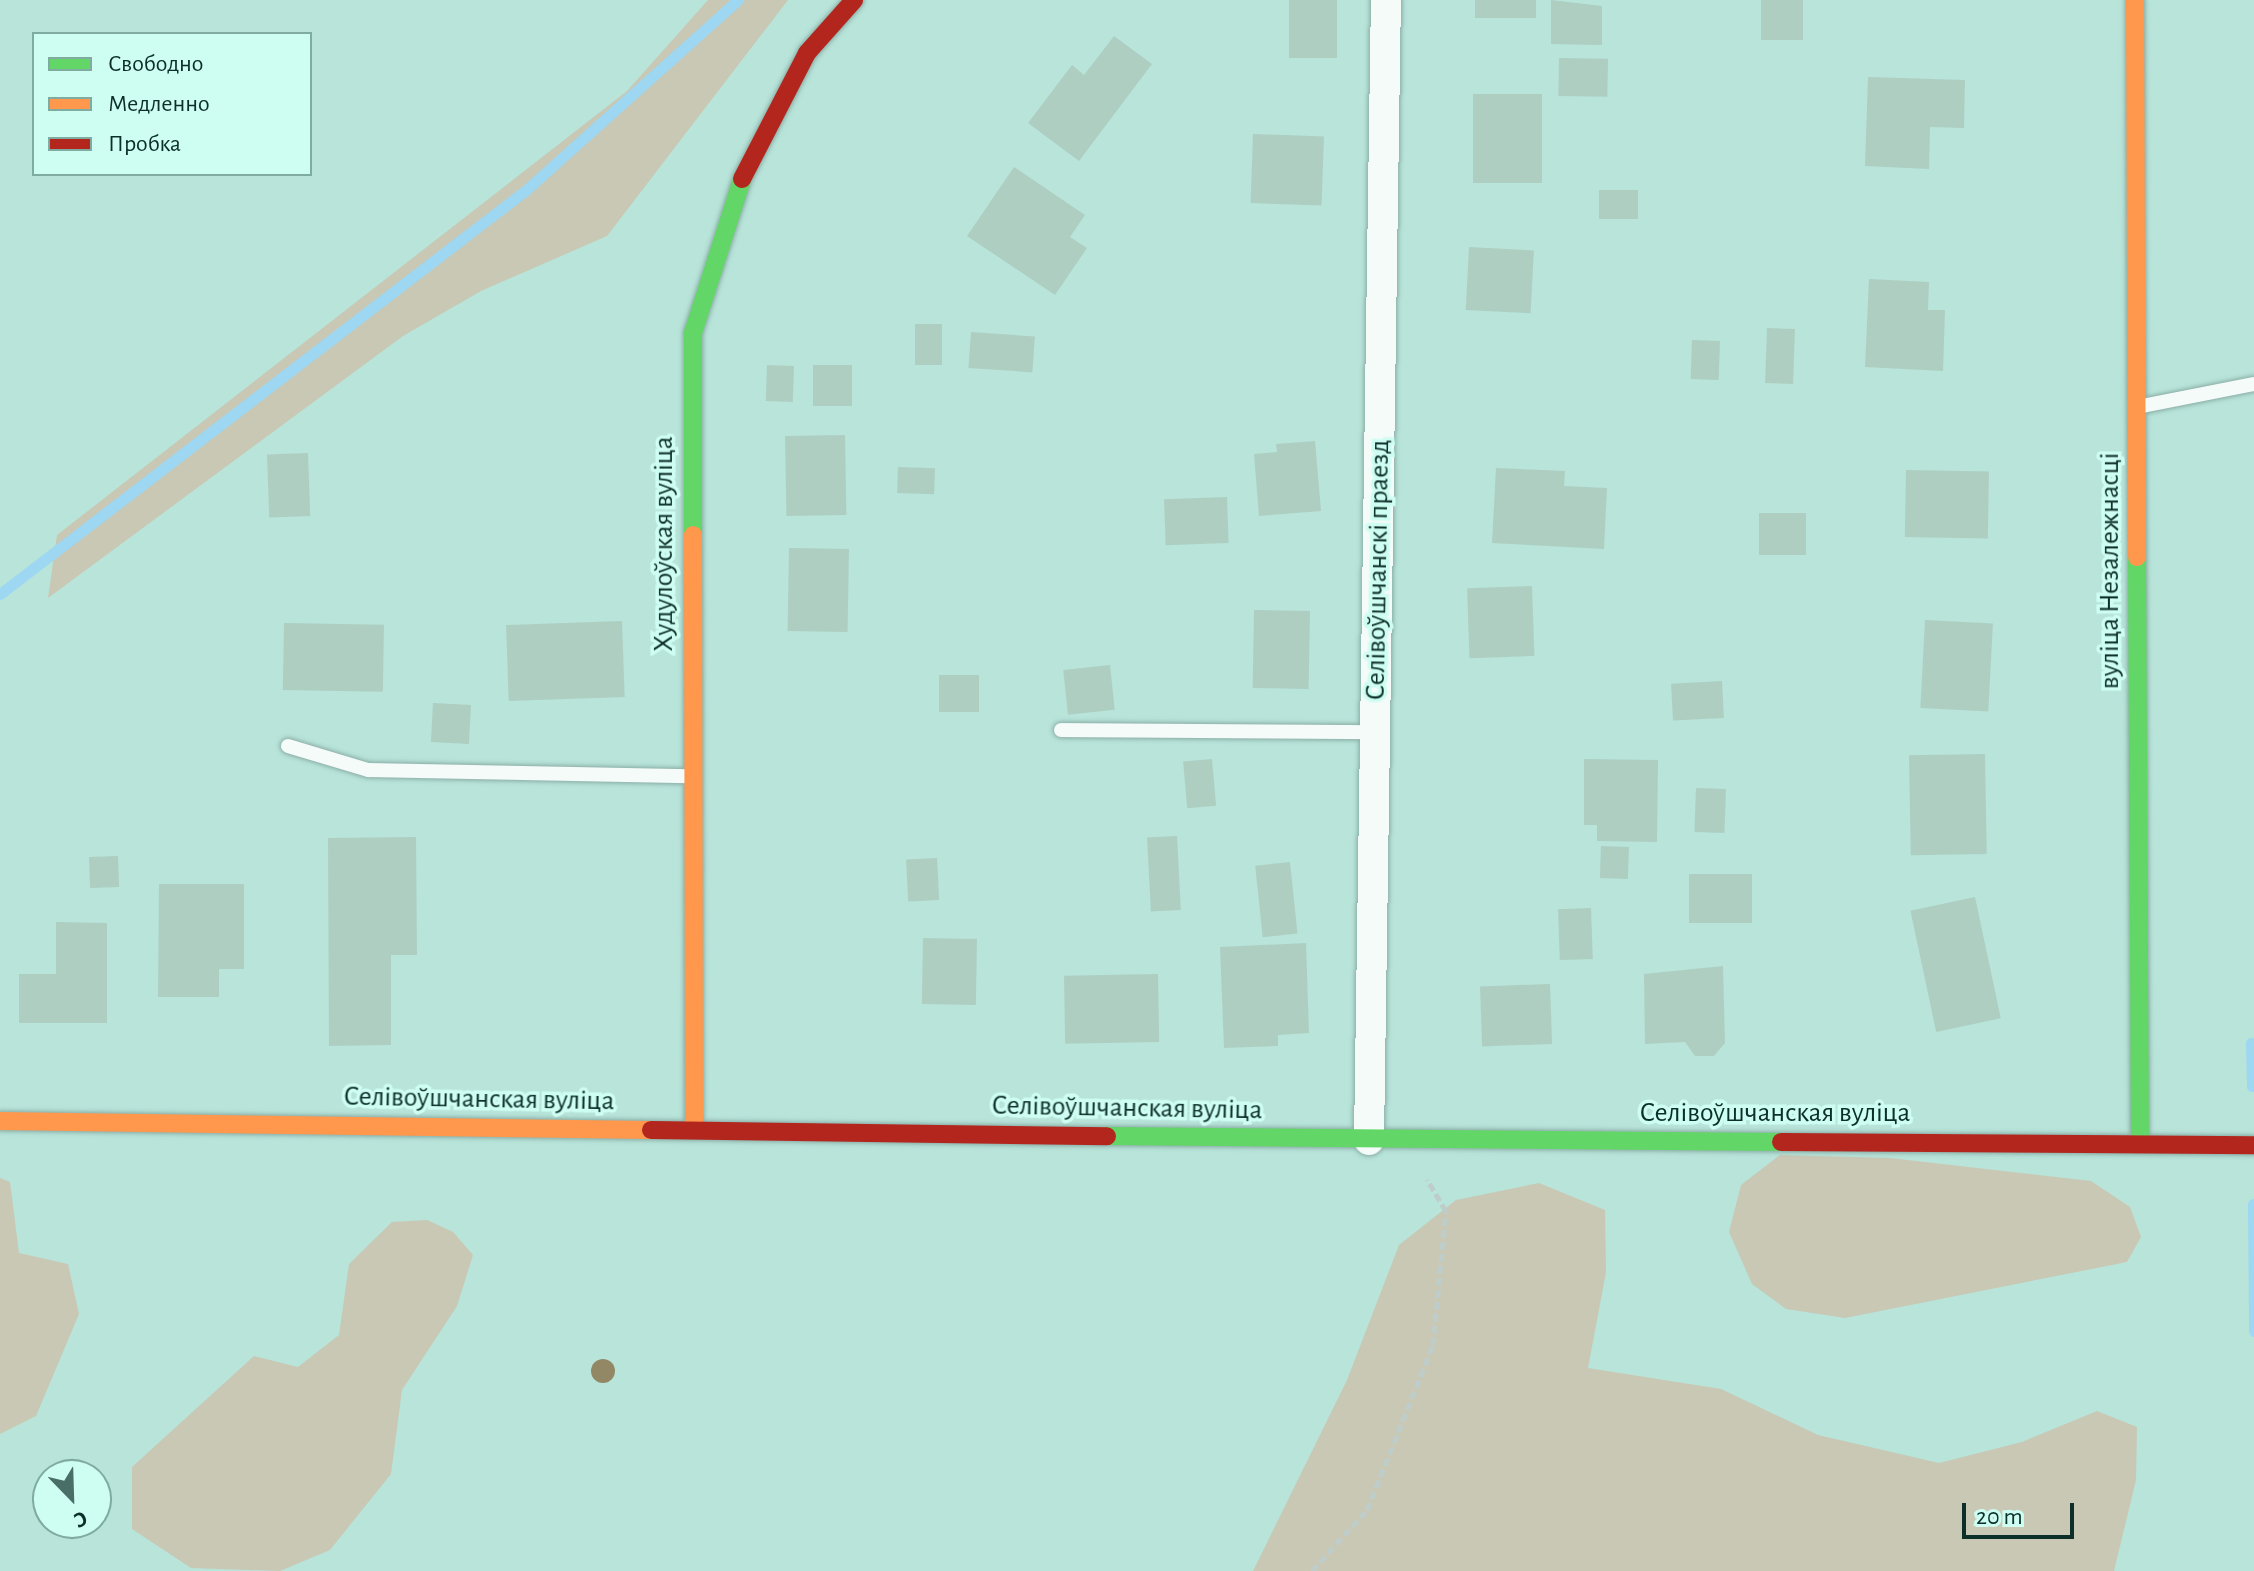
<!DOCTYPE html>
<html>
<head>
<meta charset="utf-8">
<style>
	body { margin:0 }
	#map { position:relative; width:2254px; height:1571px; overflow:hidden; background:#b8e4da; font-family:"Alegreya Sans",sans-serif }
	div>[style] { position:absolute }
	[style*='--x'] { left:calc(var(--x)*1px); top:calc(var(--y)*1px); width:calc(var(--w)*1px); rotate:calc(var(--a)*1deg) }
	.green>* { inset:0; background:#c8c8b5 }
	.stream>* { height:11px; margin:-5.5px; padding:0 5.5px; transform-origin:5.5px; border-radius:5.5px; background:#9dd7f2 }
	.building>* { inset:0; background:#aecec2; transform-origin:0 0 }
	.path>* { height:5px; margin-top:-2.5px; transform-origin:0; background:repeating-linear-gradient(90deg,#bfcdca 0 8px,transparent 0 12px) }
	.roads { filter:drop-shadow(0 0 2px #8baea6) drop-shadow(0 0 2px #8baea6) }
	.lane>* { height:14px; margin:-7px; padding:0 7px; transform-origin:7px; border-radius:7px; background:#f4fbf9 }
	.street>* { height:30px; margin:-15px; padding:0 15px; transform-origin:15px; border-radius:15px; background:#f4fbf9 }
	.fast>* { height:18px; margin:-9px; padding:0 9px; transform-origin:9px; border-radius:9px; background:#63d668 }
	.slow>* { height:18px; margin:-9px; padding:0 9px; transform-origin:9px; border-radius:9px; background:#ff974d }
	.jam>* { height:18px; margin:-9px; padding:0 9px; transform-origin:9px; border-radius:9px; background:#b3261e }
	.trees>* { width:24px; height:24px; margin:-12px; border-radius:50%; background:#928866 }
	span { translate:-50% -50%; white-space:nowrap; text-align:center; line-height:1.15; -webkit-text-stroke:7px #cefdf1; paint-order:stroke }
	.street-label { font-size:28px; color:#0c2f29 }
	.legend { position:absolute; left:32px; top:32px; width:280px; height:144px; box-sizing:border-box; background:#cefdf1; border:2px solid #80aba1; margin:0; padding:10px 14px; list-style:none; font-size:24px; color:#0c2f29 }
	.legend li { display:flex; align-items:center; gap:16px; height:40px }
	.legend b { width:40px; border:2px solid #80aba1 }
	.north { position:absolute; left:32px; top:1459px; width:80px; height:80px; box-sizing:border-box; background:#cefdf1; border:2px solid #80aba1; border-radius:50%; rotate:157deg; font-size:22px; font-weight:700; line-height:32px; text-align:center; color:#0c2f29 }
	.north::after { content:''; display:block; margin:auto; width:28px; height:36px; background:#486e67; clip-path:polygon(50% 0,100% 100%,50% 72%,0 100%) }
	.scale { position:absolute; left:1962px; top:1503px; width:112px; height:36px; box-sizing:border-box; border:4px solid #0c2f29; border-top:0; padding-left:10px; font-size:24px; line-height:28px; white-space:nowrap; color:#0c2f29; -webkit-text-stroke:6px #cefdf1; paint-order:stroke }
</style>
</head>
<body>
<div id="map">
	<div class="green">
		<div style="clip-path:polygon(708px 0,788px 0,607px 236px,481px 291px,403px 336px,48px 598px,57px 535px,627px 91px)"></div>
		<div style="clip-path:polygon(1780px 1155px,1890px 1158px,2091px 1181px,2130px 1207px,2141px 1237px,2127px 1262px,1845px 1318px,1786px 1309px,1752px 1284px,1729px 1232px,1741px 1185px)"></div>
		<div style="clip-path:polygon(0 1178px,10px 1182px,19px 1253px,68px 1264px,79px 1314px,36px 1416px,0 1434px)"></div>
		<div style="clip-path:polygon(1539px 1183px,1605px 1210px,1606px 1272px,1588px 1368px,1721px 1389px,1818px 1435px,1939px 1463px,2022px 1442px,2097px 1411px,2137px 1427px,2136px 1480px,2114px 1571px,1253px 1571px,1347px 1380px,1399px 1245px,1456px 1200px)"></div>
		<div style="clip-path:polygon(427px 1220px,453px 1232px,473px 1255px,457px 1306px,402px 1390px,391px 1474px,330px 1550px,280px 1571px,191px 1568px,132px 1529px,132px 1467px,254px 1356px,298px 1367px,339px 1335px,349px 1264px,392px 1222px)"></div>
	</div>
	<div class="stream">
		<div style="--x:0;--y:594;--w:663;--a:-37.53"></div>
		<div style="--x:526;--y:190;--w:285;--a:-41.9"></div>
		<div style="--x:2251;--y:1043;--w:43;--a:88.7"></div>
		<div style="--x:2253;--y:1204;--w:127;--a:89.5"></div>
	</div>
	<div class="building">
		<div style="left:1289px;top:0;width:48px;height:58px"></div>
		<div style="left:1475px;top:0;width:61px;height:18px"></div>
		<div style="clip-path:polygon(1551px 0,1602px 6px,1602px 45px,1551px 44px)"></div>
		<div style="left:1761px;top:0;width:42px;height:40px"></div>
		<div style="clip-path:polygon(1114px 36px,1152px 64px,1079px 161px,1028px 123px,1072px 65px,1084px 75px)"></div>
		<div style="left:1559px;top:58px;width:49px;height:38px;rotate:1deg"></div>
		<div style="clip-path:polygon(1868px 77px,1965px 80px,1964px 128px,1930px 127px,1929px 169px,1865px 166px)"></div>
		<div style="left:1473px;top:94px;width:69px;height:89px"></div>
		<div style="left:1253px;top:134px;width:71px;height:69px;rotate:2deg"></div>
		<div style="clip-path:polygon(1014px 167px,1085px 215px,1070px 237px,1087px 248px,1055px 295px,967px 236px)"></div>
		<div style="left:1638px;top:190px;width:29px;height:39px;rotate:90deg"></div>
		<div style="left:1469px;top:247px;width:65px;height:63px;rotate:3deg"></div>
		<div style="clip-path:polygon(1869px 279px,1929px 282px,1928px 310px,1945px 310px,1943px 371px,1865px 367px)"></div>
		<div style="left:915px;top:324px;width:27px;height:41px"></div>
		<div style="left:1767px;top:328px;width:28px;height:55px;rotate:2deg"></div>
		<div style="left:971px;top:332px;width:64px;height:36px;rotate:4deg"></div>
		<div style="left:1692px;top:340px;width:28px;height:39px;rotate:2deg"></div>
		<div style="left:767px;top:365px;width:27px;height:36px;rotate:2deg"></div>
		<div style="left:813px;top:365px;width:39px;height:41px"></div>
		<div style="left:845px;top:435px;width:80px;height:60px;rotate:89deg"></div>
		<div style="clip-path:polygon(1315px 441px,1321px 511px,1259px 516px,1254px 454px,1277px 452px,1276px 444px)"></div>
		<div style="left:308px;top:453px;width:63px;height:41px;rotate:88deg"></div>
		<div style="left:898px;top:467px;width:37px;height:26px;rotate:2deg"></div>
		<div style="clip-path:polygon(1496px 468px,1565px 471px,1564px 486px,1607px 488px,1604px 549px,1492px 543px)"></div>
		<div style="left:1906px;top:470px;width:83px;height:67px;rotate:1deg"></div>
		<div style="left:1227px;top:497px;width:46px;height:63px;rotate:88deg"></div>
		<div style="left:1759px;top:513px;width:47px;height:42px"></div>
		<div style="left:789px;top:548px;width:60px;height:83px;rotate:1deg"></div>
		<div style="left:1532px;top:586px;width:70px;height:65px;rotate:88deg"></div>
		<div style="left:1254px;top:610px;width:56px;height:78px;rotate:1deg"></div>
		<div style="left:1925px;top:620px;width:68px;height:88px;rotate:3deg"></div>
		<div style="left:622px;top:621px;width:76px;height:116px;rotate:88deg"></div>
		<div style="left:284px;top:623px;width:100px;height:67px;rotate:1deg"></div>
		<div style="left:1110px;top:665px;width:45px;height:47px;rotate:84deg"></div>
		<div style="left:939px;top:675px;width:40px;height:37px"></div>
		<div style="left:1722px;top:681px;width:37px;height:51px;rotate:87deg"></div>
		<div style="left:433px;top:703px;width:38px;height:39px;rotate:3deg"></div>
		<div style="left:1985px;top:754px;width:100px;height:76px;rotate:89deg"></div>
		<div style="left:1212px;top:759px;width:47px;height:29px;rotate:85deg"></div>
		<div style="clip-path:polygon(1584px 759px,1658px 760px,1657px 842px,1597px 841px,1597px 825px,1584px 825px)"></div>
		<div style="left:1696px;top:788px;width:30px;height:44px;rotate:2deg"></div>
		<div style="left:1177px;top:836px;width:74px;height:30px;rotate:87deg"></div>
		<div style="clip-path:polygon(416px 837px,417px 955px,391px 955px,391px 1045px,329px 1046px,328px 838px)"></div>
		<div style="left:1601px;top:846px;width:28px;height:32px;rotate:2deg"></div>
		<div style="left:118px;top:856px;width:31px;height:29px;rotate:88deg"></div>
		<div style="left:937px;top:858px;width:42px;height:31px;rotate:87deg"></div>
		<div style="left:1290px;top:862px;width:72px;height:35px;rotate:84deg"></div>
		<div style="left:1689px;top:874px;width:63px;height:49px"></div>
		<div style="clip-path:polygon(159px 884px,244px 884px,244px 969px,219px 969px,219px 997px,158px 997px)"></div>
		<div style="left:1975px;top:897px;width:124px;height:66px;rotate:78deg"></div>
		<div style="left:1591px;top:908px;width:51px;height:33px;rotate:88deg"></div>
		<div style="clip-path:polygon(56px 922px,107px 923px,107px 1023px,19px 1023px,19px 974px,56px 974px)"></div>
		<div style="left:923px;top:938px;width:54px;height:66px;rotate:1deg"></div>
		<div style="clip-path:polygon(1306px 943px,1309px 1033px,1278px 1035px,1278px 1046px,1224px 1048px,1220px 947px)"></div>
		<div style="clip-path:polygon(1723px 966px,1725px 1043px,1714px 1056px,1695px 1056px,1685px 1042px,1645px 1044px,1644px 974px)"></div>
		<div style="left:1158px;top:974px;width:68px;height:94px;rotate:89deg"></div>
		<div style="left:1550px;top:984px;width:60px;height:70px;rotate:88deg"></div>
	</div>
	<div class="path">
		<div style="--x:1312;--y:1571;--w:82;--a:-48"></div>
		<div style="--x:1367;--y:1510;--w:178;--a:-68.2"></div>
		<div style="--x:1433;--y:1345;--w:135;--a:-84.5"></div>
		<div style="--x:1446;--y:1211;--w:37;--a:-121"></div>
	</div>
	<div class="roads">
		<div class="lane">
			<div style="--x:2142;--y:406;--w:114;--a:-11.1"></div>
			<div style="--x:1061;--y:730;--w:314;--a:0.4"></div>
			<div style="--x:288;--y:746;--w:84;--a:16.7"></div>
			<div style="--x:368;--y:770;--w:322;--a:1.1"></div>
		</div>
		<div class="street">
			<div style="--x:1369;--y:1140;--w:1140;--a:-89.15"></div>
		</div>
		<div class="fast">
			<div style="--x:693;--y:535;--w:202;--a:-90"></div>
			<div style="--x:693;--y:333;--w:162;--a:-72.3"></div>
			<div style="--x:2137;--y:557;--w:585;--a:89.71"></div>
			<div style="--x:1107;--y:1136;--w:674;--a:0.51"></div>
		</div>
		<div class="slow">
			<div style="--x:2135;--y:0;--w:557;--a:89.79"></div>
			<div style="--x:693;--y:535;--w:595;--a:89.9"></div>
			<div style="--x:0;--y:1121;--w:651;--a:0.79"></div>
		</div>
		<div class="jam">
			<div style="--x:742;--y:179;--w:142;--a:-62.7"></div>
			<div style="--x:807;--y:53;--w:71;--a:-48.4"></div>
			<div style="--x:651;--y:1130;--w:456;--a:0.8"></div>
			<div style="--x:1781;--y:1142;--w:473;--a:0.4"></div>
		</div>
	</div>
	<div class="trees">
		<div style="left:603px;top:1371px"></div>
	</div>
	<div class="street-label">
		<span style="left:664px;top:544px;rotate:-90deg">Худулоўская вуліца</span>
		<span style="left:1378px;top:570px;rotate:-89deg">Селівоўшчанскі праезд</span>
		<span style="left:2110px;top:571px;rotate:-90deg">вуліца Незалежнасці</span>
		<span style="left:479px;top:1099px;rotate:1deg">Селівоўшчанская вуліца</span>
		<span style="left:1127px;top:1108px;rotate:1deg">Селівоўшчанская вуліца</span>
		<span style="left:1775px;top:1113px">Селівоўшчанская вуліца</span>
	</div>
	<ul class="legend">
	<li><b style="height:10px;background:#63d668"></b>Свободно</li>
	<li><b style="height:10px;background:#ff974d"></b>Медленно</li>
	<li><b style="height:10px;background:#b3261e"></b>Пробка</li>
	</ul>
	<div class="north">С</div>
	<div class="scale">20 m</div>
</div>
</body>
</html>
